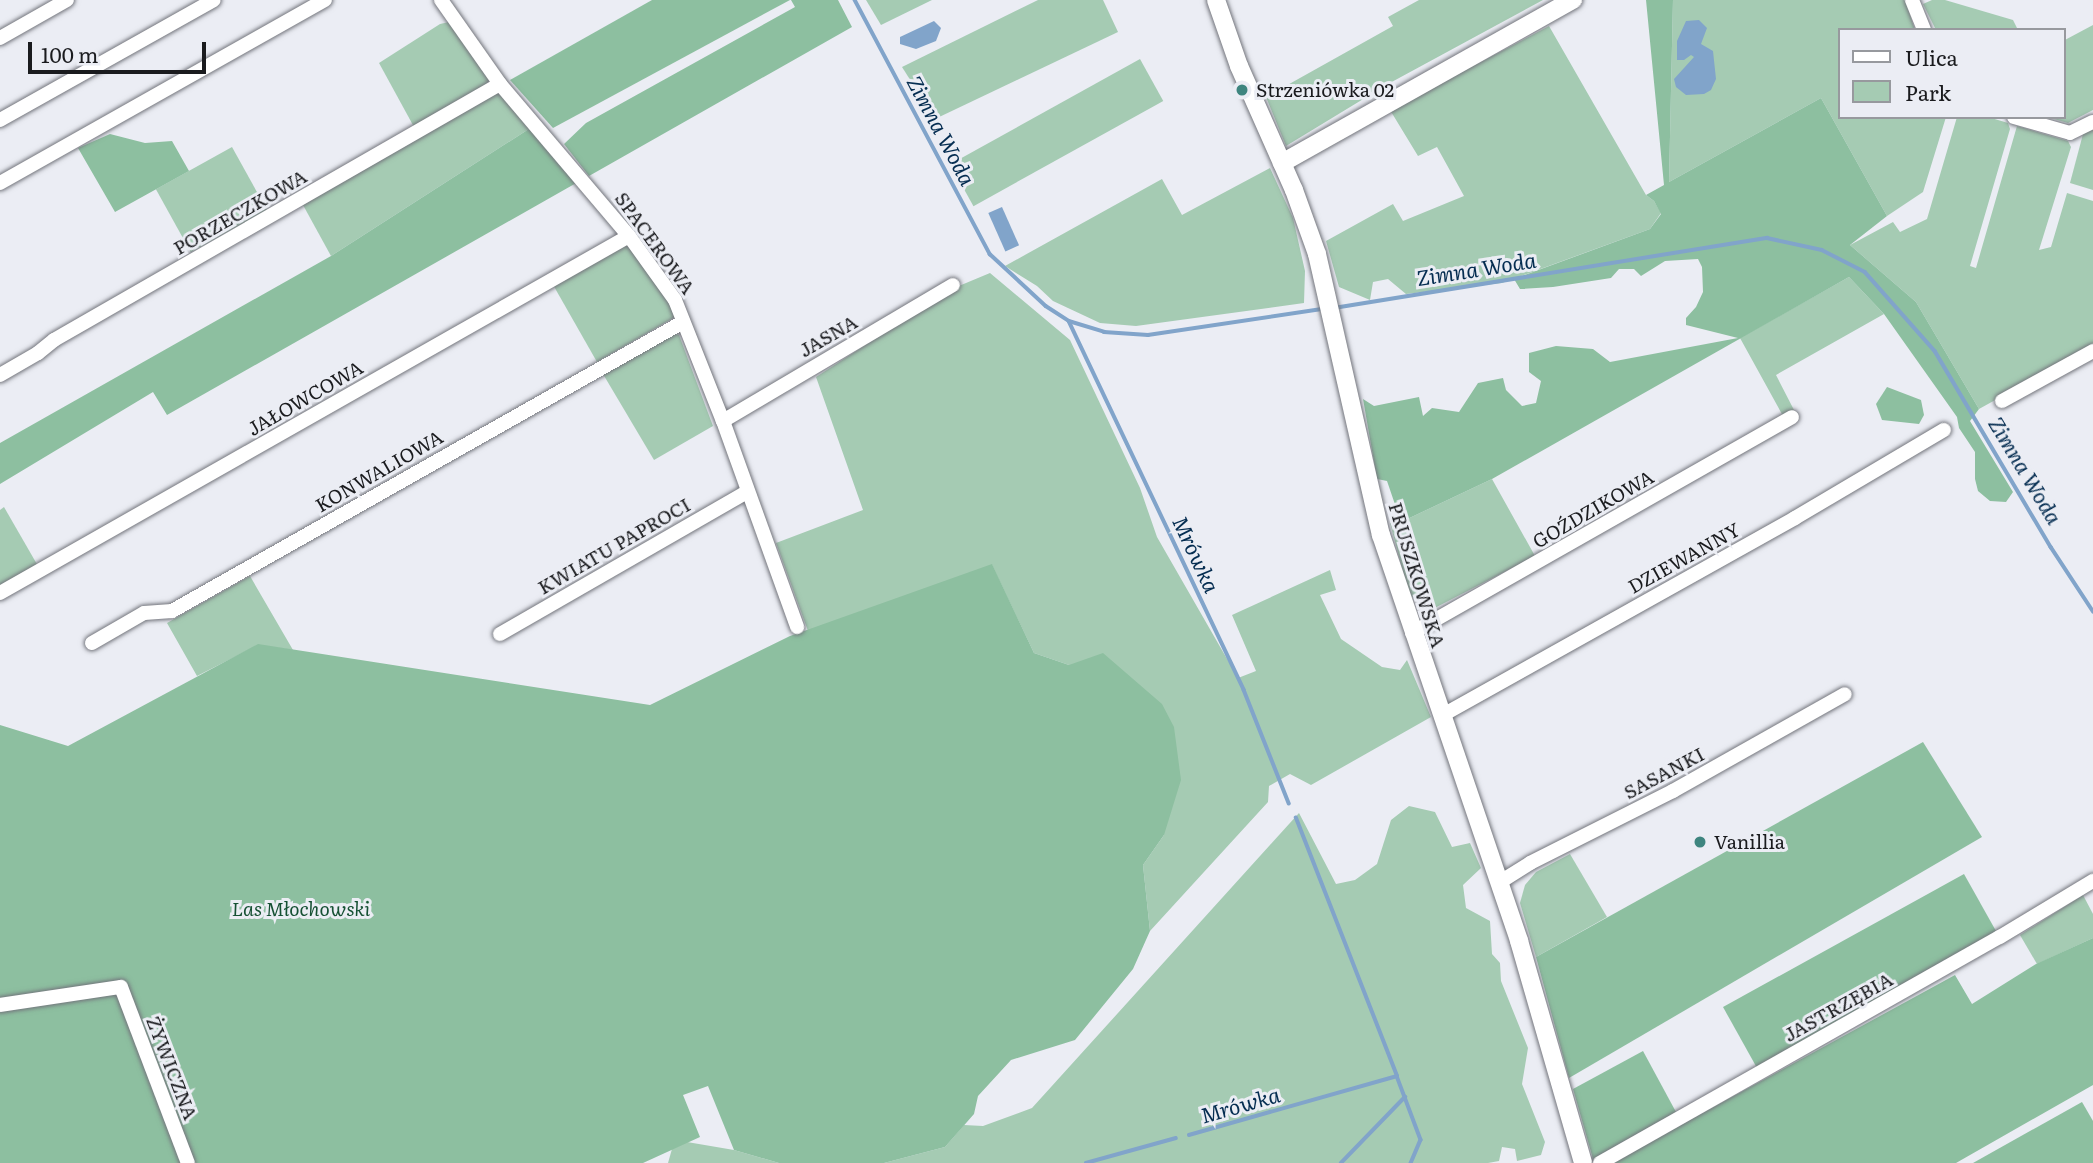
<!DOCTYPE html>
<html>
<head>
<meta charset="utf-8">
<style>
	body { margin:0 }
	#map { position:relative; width:2093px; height:1163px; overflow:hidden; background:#ebedf4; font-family:Literata,serif }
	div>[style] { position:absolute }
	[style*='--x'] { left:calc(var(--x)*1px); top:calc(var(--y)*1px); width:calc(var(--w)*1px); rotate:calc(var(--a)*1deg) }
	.green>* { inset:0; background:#a5cbb3; transform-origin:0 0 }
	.forest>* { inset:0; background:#8dbfa0 }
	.water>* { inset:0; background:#81a4ca; transform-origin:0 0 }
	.stream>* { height:3.5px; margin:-1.75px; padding:0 1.75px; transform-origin:1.75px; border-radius:1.75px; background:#81a4ca }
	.roads { filter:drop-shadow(0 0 2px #73757c) drop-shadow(0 0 2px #73757c) }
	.minor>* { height:14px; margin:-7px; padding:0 7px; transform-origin:7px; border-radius:7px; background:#fff }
	.tertiary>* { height:18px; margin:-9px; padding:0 9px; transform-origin:9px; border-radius:9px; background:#fff }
	.dots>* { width:19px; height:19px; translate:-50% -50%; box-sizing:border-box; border:4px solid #ebedf4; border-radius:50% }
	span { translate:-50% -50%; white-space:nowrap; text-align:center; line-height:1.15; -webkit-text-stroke:6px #ebedf4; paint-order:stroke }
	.poi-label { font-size:19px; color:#1a1b1e }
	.left { translate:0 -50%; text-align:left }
	.street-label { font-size:19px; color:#1a1b1e }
	.park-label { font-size:19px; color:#165134; font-style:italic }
	.water-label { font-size:21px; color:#052d51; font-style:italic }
	.legend { position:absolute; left:1838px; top:28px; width:228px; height:91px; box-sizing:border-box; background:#ebedf4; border:2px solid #97999e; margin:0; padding:9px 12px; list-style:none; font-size:21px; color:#1a1b1e }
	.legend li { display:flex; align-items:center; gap:14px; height:35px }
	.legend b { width:35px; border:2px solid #97999e }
	.scale { position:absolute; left:28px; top:42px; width:178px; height:32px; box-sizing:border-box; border:4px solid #1a1b1e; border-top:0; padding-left:9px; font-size:21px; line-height:24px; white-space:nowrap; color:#1a1b1e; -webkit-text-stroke:5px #ebedf4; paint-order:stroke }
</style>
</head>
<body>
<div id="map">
	<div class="green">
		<div style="clip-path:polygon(866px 0,932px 0,881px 25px)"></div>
		<div style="clip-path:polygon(1038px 0,1103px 0,1118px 32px,935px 119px,902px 67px)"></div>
		<div style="clip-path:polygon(1419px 0,1543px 0,1388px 84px,1286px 146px,1266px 97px,1393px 26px,1388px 17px)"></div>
		<div style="clip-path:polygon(1673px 0,1905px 0,1915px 30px,1839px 30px,1839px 117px,1946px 117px,1923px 192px,1887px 216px,1821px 98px,1669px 182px)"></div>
		<div style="clip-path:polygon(1932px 0,1945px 0,2013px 20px,2018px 30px,1936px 30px,1923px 4px)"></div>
		<div style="clip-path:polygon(449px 22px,489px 80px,486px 85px,414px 127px,379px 63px,440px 24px)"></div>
		<div style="clip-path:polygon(2093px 25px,2093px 110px,2068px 123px,2047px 117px,2063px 117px,2063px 41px)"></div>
		<div style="clip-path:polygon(1549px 26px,1646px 195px,1654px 201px,1661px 213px,1650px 229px,1502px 283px,1406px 294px,1388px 279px,1373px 282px,1370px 300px,1339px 287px,1326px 241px,1393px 204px,1403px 221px,1464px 196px,1437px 147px,1418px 156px,1390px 110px)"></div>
		<div style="left:1140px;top:59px;width:48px;height:217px;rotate:61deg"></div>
		<div style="clip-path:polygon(497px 93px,503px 93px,532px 127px,331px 256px,303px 205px)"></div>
		<div style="clip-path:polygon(1957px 117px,1988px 117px,2008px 123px,2010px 129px,1970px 266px,1976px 268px,2017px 126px,2068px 141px,2071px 147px,2039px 250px,2051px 247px,2067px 193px,2093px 201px,2093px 346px,1979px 409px,1916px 302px,1850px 245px,1893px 222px,1900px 232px,1927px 219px)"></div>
		<div style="clip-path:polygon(2093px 128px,2093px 190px,2070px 183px,2083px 134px)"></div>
		<div style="left:232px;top:147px;width:72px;height:87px;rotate:61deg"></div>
		<div style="clip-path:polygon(1270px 168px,1293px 218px,1305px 271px,1304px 303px,1136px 326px,1100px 323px,1053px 301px,1037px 286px,1005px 266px,1162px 179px,1182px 215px)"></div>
		<div style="clip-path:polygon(626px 243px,671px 305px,675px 317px,597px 362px,552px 283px)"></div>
		<div style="clip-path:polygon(990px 273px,1070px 340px,1140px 488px,1157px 537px,1238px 678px,1256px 671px,1232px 615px,1330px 570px,1336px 590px,1320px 595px,1341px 639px,1382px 667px,1400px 670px,1407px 660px,1431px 717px,1311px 785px,1290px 774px,1269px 786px,1268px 802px,1150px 931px,1143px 865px,1164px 835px,1069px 665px,1034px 653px,992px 565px,808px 631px,776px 543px,863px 510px,816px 377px,954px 288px)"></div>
		<div style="clip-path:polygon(1849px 277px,1884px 314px,1776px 375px,1794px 410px,1783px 416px,1740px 338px)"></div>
		<div style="clip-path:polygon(675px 334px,679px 335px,713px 426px,654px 460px,603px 374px)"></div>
		<div style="clip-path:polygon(1492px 479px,1535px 556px,1425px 613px,1417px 600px,1409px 594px,1390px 523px,1401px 522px)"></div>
		<div style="clip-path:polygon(4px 507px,38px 566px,0 588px,0 510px)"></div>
		<div style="clip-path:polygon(250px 576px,293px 650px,258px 645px,197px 676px,167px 623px)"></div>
		<div style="clip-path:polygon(1409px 806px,1435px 812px,1452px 847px,1470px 843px,1481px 868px,1463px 885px,1466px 908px,1490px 921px,1492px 954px,1500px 963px,1501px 981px,1528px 1048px,1522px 1084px,1545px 1142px,1541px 1155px,1517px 1161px,1515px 1149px,1502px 1147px,1499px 1161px,1488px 1163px,884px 1163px,945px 1147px,964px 1125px,983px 1126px,1032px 1108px,1299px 813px,1336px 884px,1355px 880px,1377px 864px,1391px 820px)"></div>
		<div style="clip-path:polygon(1570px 854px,1607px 917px,1536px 957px,1520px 903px,1525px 885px,1536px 872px)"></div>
		<div style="clip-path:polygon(2083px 895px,2093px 914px,2093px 938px,2037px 964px,2020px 935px)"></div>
		<div style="clip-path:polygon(687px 1142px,734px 1150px,779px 1163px,668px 1163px,672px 1149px)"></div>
	</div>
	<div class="forest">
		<div style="clip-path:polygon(652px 0,790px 0,553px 128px,510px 80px)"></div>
		<div style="clip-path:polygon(791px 0,838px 0,852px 27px,589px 176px,564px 144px,586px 123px,795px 7px)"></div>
		<div style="clip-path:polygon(1646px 0,1673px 0,1669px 182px,1821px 98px,1887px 216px,1850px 245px,1916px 302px,1979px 409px,1970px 421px,2013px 492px,2006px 502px,1990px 501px,1978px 491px,1975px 479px,1975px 452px,1959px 428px,1957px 417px,1884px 314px,1849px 277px,1492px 479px,1401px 522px,1387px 481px,1377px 479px,1363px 399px,1374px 406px,1419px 397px,1423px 416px,1432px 408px,1459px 412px,1478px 383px,1503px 378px,1506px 390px,1522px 406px,1536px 403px,1541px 381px,1529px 372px,1529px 353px,1556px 346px,1593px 349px,1610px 362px,1738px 338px,1686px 325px,1686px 318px,1696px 307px,1703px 292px,1702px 267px,1698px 259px,1665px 261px,1641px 276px,1634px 269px,1619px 269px,1611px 278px,1553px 287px,1520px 289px,1514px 279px,1650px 229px,1661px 214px,1654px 201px,1646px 195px,1664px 185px)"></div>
		<div style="clip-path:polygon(532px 127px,578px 182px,167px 415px,153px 392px,0 484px,0 443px,331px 256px)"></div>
		<div style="clip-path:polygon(110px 134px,145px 143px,172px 141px,189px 171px,115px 212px,78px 148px)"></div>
		<div style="clip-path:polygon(1887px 387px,1921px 400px,1924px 415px,1919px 424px,1882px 420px,1876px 404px)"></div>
		<div style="clip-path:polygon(992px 564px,1034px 653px,1069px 665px,1103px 653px,1162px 704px,1174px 727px,1181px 780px,1164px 835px,1143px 865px,1150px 931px,1133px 969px,1075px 1040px,1011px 1060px,978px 1096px,974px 1114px,945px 1147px,884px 1163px,779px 1163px,734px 1150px,708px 1086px,683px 1095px,700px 1137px,643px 1163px,0 1163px,0 725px,68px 746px,258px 644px,650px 705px,790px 636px)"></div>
		<div style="clip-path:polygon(1923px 742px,1982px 837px,1569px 1078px,1536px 957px)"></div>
		<div style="clip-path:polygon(1964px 874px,1996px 931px,1950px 960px,1757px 1068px,1723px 1007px)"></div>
		<div style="clip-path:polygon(2093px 938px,2093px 1085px,1956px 1163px,1611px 1163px,1955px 975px,1972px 1004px,2036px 964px)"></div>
		<div style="clip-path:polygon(1643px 1051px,1676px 1112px,1593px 1159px,1573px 1089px)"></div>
		<div style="clip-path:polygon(2082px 1102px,2093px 1121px,2093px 1163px,1973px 1163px)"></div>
	</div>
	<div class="water">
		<div style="clip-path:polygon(1699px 20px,1707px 28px,1701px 44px,1713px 51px,1716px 79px,1711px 90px,1704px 94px,1686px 95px,1676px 87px,1674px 79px,1694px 57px,1691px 55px,1684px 60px,1677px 60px,1677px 41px,1686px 21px)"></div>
		<div style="clip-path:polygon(934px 21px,941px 28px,936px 41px,916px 49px,900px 44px,900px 37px)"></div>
		<div style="left:1002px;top:207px;width:42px;height:15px;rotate:66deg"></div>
	</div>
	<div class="stream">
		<div style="--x:855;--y:0;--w:288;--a:62"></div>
		<div style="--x:990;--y:254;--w:76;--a:42.9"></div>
		<div style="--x:1046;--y:306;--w:27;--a:33"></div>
		<div style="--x:1069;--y:321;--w:37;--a:17"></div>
		<div style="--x:1104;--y:332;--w:44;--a:3.9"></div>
		<div style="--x:1148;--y:335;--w:177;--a:-8.5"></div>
		<div style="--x:1334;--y:308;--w:439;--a:-9.2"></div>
		<div style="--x:1767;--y:238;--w:56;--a:12.3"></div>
		<div style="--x:1822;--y:250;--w:48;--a:27.1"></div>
		<div style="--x:1865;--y:272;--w:106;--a:48.5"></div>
		<div style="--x:1935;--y:351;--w:228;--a:59.4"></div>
		<div style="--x:2051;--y:547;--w:77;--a:56.7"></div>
		<div style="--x:1069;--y:321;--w:408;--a:64.6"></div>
		<div style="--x:1244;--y:690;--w:122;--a:68.3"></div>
		<div style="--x:1397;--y:1076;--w:68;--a:69.4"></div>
		<div style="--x:1421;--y:1140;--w:25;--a:113"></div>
		<div style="--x:1189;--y:1135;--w:216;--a:-15.8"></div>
		<div style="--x:1397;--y:1076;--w:277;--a:-111.4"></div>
		<div style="--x:1086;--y:1163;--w:93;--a:-15.5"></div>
		<div style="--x:1341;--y:1163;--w:92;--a:-45.9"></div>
	</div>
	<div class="roads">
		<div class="minor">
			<div style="--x:441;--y:0;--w:103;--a:54.9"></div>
			<div style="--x:500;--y:84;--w:199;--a:49.7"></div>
			<div style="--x:629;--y:236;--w:79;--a:54.3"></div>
			<div style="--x:675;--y:300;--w:130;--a:68.4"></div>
			<div style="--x:723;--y:421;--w:219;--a:70.2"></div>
			<div style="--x:1912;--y:0;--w:32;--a:68"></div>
			<div style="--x:0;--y:38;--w:77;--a:-29.6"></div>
			<div style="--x:2014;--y:117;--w:58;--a:15.9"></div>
			<div style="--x:2070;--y:133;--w:25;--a:-26"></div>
			<div style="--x:0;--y:120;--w:245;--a:-29.3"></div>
			<div style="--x:0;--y:183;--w:373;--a:-29.4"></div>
			<div style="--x:0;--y:375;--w:44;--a:-30.1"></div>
			<div style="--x:38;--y:353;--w:21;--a:-39"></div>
			<div style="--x:54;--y:340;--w:514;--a:-29.86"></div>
			<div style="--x:2002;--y:401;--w:104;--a:-28.8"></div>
			<div style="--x:723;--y:421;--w:267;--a:-30.6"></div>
			<div style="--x:0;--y:593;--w:723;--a:-29.58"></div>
			<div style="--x:1412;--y:633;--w:437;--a:-29.6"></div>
			<div style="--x:500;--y:634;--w:285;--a:-29.9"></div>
			<div style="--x:92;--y:643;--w:60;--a:-30"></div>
			<div style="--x:144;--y:613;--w:28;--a:-4"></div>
			<div style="--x:172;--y:611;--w:587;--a:-29.49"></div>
			<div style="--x:1441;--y:716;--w:406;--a:-29.2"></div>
			<div style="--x:1795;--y:518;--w:173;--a:-30.6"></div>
			<div style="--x:1500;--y:882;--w:36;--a:-32"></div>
			<div style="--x:1530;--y:863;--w:160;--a:-26.7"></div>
			<div style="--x:1673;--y:791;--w:197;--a:-29.4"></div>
			<div style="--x:0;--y:1005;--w:122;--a:-8.5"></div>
			<div style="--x:121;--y:987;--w:188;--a:69.2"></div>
			<div style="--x:1600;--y:1163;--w:459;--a:-29.5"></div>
			<div style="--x:2000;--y:937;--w:109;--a:-31.1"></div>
		</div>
		<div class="tertiary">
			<div style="--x:1216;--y:0;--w:70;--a:70.8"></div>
			<div style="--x:1239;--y:66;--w:136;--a:66.1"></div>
			<div style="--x:1294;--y:190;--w:68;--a:70.2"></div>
			<div style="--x:1317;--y:254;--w:288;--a:77.2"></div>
			<div style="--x:1381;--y:535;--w:429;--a:71.2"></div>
			<div style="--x:1519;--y:941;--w:231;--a:73.9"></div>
			<div style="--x:1282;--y:163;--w:334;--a:-29.3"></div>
		</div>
	</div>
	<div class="dots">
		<div style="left:1242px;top:90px;background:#3e857f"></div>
		<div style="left:1700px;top:842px;background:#3e857f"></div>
	</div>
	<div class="poi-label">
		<span class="left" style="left:1256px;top:90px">Strzeniówka 02</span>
		<span class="left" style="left:1714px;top:842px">Vanillia</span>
	</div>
	<div class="street-label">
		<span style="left:240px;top:212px;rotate:-30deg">PORZECZKOWA</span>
		<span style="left:655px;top:243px;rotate:54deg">SPACEROWA</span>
		<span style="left:828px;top:336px;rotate:-30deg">JASNA</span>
		<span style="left:305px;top:398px;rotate:-30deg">JAŁOWCOWA</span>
		<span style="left:379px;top:471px;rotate:-30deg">KONWALIOWA</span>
		<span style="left:1593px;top:509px;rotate:-30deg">GOŹDZIKOWA</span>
		<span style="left:614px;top:546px;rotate:-30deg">KWIATU PAPROCI</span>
		<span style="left:1684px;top:558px;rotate:-29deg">DZIEWANNY</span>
		<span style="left:1417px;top:575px;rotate:73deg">PRUSZKOWSKA</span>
		<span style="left:1664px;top:773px;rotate:-28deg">SASANKI</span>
		<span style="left:1838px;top:1007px;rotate:-29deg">JASTRZĘBIA</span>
		<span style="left:172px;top:1068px;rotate:69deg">ŻYWICZNA</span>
	</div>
	<div class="park-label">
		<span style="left:301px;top:909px">Las Młochowski</span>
	</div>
	<div class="water-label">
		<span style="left:942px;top:130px;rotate:62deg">Zimna Woda</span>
		<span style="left:1476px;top:268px;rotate:-9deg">Zimna Woda</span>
		<span style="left:2026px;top:470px;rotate:59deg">Zimna Woda</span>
		<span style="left:1197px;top:554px;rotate:65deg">Mrówka</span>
		<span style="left:1240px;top:1104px;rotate:-16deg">Mrówka</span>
	</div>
	<ul class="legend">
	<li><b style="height:9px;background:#fff"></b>Ulica</li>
	<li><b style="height:19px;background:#a5cbb3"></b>Park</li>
	</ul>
	<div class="scale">100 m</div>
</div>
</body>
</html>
